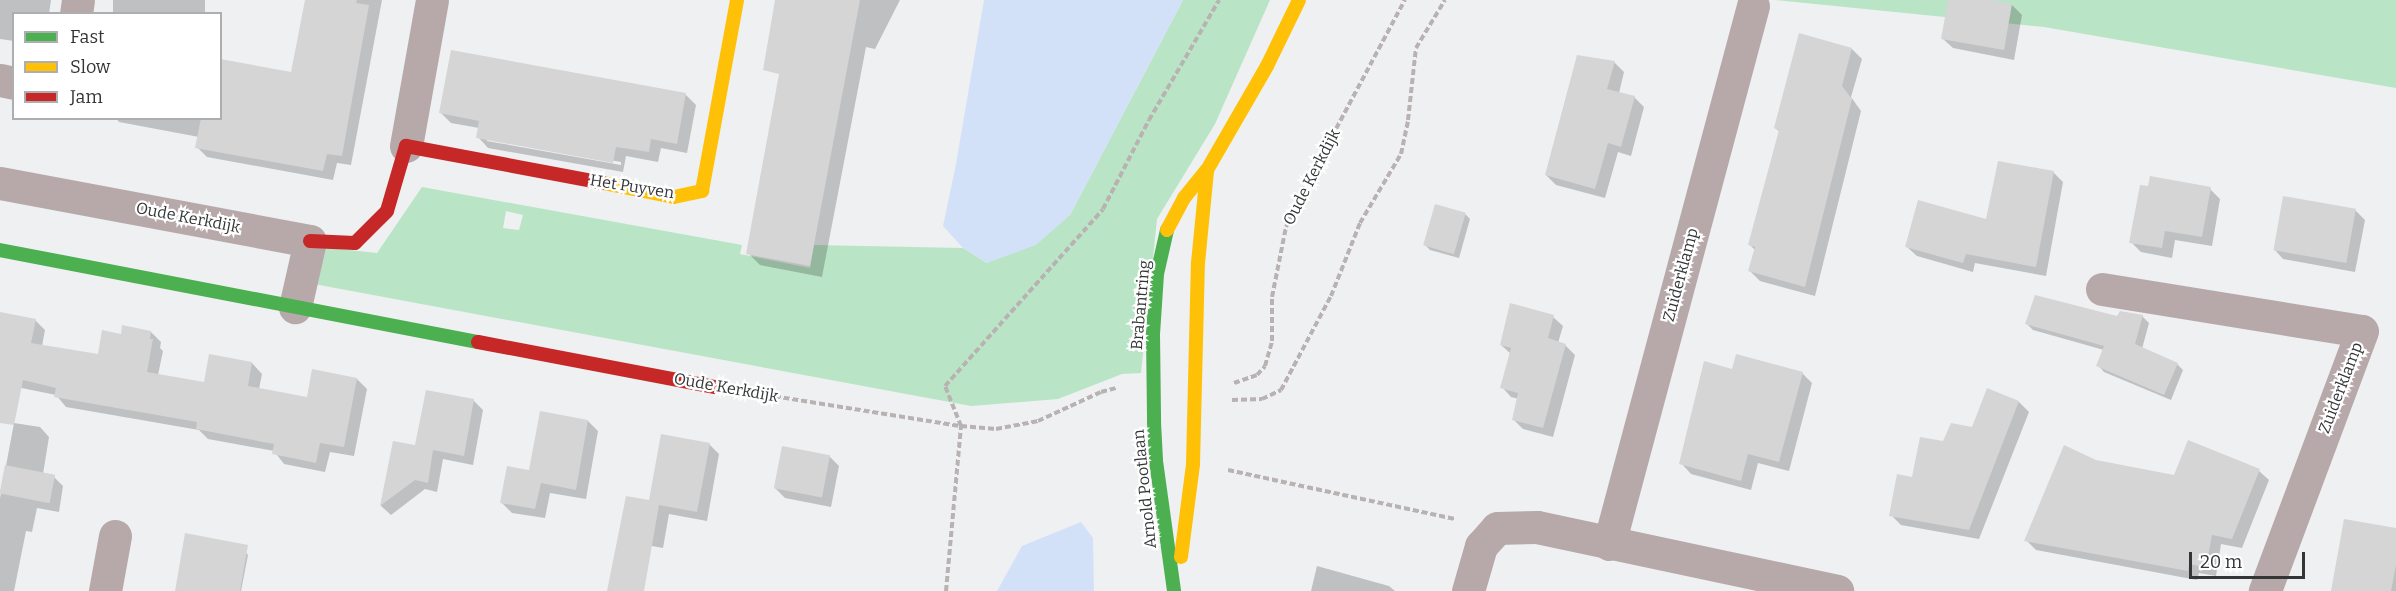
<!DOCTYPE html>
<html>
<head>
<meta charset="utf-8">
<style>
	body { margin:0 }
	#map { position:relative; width:2396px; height:591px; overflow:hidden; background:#eef0f2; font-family:Bitter,serif }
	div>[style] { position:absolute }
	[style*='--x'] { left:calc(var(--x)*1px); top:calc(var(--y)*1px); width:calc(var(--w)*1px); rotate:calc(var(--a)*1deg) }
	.green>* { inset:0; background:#b9e5c6 }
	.water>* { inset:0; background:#d3e1f8 }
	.shadow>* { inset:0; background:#0003; transform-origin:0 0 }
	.building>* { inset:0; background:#d5d5d6; transform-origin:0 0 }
	.path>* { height:4px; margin-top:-2px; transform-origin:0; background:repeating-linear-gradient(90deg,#b9b2b2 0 6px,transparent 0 9px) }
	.street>* { height:33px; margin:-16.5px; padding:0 16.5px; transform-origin:16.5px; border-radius:16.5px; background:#b7a9aa }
	.fast>* { height:14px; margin:-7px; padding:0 7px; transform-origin:7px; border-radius:7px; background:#4caf50 }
	.slow>* { height:14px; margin:-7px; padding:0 7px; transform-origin:7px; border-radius:7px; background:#ffc107 }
	.jam>* { height:14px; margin:-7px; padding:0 7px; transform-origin:7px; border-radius:7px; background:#c62828 }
	span { translate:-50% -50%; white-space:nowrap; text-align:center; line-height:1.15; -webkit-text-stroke:4.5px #fff; paint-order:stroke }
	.street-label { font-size:16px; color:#333536 }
	.legend { position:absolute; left:12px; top:12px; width:210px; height:108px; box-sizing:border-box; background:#fff; border:2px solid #adaeaf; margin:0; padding:8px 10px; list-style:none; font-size:18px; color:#333536 }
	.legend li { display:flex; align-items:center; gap:12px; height:30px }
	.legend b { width:30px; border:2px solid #adaeaf }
	.scale { position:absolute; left:2189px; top:552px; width:116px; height:27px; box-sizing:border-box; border:3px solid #333536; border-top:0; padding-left:8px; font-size:18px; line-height:21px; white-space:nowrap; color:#333536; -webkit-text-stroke:4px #fff; paint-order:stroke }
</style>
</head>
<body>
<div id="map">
	<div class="green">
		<div style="clip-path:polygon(evenodd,1183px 0,1270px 0,1215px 124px,1157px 219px,1141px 373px,1122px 374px,1058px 399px,971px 406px,314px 284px,322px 247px,377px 253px,422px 187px,742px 245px,740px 254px,810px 268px,814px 245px,963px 248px,987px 263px,1070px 215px,1183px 0,506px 211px,523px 215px,519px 230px,503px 228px,506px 211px)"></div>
		<div style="clip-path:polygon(1775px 0,2396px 0,2396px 88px,2044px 27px)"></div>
	</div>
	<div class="water">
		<div style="clip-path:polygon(984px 0,1183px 0,1070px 215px,1036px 245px,987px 263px,963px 248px,943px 226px,956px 164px)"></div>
		<div style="clip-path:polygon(1081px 522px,1093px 538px,1094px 591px,997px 591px,1022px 546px)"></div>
	</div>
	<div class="shadow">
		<div style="clip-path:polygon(0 0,51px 0,49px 14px,14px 14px,14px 41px,0 39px)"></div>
		<div style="left:113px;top:0;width:92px;height:14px"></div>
		<div style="clip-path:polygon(306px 0,382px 0,351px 165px,337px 163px,333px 180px,207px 157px,197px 147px,199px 137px,119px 122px,116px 118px,220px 118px,293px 73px)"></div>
		<div style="clip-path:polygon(795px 0,900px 0,875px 49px,866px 47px,822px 277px,760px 265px,748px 253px)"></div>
		<div style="clip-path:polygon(1950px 0,1984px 0,2012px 5px,2022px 15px,2014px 60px,1953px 48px,1942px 38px)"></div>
		<div style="clip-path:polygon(1852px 49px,1862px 59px,1851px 97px,1861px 111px,1815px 296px,1760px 281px,1750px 271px,1756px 251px,1750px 245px,1780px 132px,1775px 128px)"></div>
		<div style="clip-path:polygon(1614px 62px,1624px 72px,1619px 93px,1634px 97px,1644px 107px,1631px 156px,1618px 152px,1605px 198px,1556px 185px,1546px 175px)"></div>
		<div style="clip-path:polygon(evenodd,686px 95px,696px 105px,687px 153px,661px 148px,658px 162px,626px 156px,623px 172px,488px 148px,478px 137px,479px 128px,451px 123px,441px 113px,686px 95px,487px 138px,621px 162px,621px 165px,487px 141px,487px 138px)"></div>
		<div style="clip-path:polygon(2053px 172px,2063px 182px,2046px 276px,1975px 263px,1973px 272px,1917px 256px,1907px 247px,1988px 221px)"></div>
		<div style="clip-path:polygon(2210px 189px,2220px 199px,2212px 246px,2175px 240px,2172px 258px,2141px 252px,2131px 242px)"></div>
		<div style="clip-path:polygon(2355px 210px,2365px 220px,2355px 272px,2283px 259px,2274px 249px)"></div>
		<div style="clip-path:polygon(1465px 214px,1470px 219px,1459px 258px,1430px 250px,1425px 245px)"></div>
		<div style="clip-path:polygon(0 313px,35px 320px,45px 330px,42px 346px,99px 356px,122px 335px,151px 332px,161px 342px,160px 348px,163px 351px,158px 375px,205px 384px,252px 363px,262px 374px,259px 389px,308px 399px,357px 379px,367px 389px,354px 456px,330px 452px,325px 472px,284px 464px,274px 451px,208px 439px,199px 430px,66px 407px,56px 395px,2px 384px,0 394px)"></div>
		<div style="clip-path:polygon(2142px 316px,2149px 323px,2142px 349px,2177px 364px,2183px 370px,2171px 400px,2104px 372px,2098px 365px,2104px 350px,2033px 330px,2027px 324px)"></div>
		<div style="clip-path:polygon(1553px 317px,1563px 326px,1558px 343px,1565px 345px,1575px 355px,1553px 437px,1523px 429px,1513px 419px,1519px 399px,1511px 397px,1502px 387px,1511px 354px,1501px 345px)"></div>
		<div style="clip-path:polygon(1733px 371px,1802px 373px,1812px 383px,1789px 471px,1758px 463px,1751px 490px,1691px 474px,1681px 463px)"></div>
		<div style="clip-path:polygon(473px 400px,483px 410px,473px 465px,443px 459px,437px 492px,425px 489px,391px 515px,381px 506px,394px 443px,417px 447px)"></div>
		<div style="clip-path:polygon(2019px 402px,2029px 412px,1979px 539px,1901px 525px,1891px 515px,1914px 479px,1973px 428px)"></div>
		<div style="clip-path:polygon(588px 421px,598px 431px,586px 499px,550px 493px,545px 518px,512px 513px,502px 503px,530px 471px)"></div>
		<div style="clip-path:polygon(14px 423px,40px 427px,49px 437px,43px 474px,54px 477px,63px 486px,59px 512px,37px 508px,32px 532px,26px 531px,14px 591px,0 591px,0 498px)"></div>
		<div style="clip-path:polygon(709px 444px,719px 454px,707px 521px,669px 514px,663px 548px,630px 542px,650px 502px)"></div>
		<div style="clip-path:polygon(829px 456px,839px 466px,831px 507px,785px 498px,775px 488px)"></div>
		<div style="clip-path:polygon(2095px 461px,2174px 477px,2259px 471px,2269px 480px,2242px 548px,2221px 544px,2216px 576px,2199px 573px,2197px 580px,2036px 550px,2026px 540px)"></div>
		<div style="clip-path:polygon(2396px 529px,2396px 591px,2333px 591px)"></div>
		<div style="clip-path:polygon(238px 545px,248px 555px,241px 591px,176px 591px)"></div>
		<div style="clip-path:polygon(1317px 566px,1389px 586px,1395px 591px,1311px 591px)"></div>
	</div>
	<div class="building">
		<div style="clip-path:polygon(305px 0,357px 0,356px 3px,369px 5px,342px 156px,327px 154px,323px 171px,195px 148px,201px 118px,220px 118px,220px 59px,291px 72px)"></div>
		<div style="clip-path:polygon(775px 0,860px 0,810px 266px,746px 254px,779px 74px,763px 70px)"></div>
		<div style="clip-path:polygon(1948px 0,1992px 0,2012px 4px,2004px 50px,1941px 39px)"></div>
		<div style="clip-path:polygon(1799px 33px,1852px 48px,1842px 86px,1852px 99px,1805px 287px,1748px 271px,1755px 247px,1748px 245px,1779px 130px,1774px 128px)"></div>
		<div style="clip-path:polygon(451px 50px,686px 93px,677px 144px,651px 139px,649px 152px,616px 147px,613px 163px,476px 138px,479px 121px,439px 113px)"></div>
		<div style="clip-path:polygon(1577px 55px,1615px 61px,1607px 89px,1635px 96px,1621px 147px,1608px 143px,1595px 189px,1545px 175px)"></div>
		<div style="clip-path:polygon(1998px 161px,2054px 171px,2036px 267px,1966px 254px,1963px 263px,1905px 247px,1918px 200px,1986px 219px)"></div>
		<div style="clip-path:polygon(2150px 176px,2211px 187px,2202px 237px,2165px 231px,2162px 248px,2129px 243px,2140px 185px,2148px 186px)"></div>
		<div style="left:2283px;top:196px;width:74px;height:55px;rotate:10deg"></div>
		<div style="left:1435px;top:204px;width:32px;height:43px;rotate:16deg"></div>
		<div style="clip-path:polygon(2035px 295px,2117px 316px,2120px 311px,2143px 315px,2135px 344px,2178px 363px,2164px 395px,2096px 366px,2104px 346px,2025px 324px)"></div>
		<div style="clip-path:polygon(1510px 303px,1554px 315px,1548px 338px,1566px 344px,1543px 428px,1512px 420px,1518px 393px,1500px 388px,1511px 348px,1500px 345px)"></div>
		<div style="clip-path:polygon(0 312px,36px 319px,31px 343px,98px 354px,102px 330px,121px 334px,122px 325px,151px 331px,150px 339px,153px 339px,147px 372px,204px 382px,209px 354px,252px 362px,248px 386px,307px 397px,312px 369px,357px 378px,344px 447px,320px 443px,316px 463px,272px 454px,274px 444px,196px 429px,197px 422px,54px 397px,56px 388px,23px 380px,14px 425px,0 423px)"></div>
		<div style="clip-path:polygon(1736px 354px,1803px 372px,1779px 462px,1748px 454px,1741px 481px,1679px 464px,1704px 361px,1732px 369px)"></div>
		<div style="clip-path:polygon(1987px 388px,2019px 401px,1969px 530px,1889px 516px,1897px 474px,1912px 477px,1920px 437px,1943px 441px,1951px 423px,1972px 427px)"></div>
		<div style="clip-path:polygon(426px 390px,474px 399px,464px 456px,433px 450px,428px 483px,415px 480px,380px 506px,393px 441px,415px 445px)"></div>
		<div style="clip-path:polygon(540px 411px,588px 420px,576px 490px,541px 483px,535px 509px,500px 503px,507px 466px,529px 470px)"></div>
		<div style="clip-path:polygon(661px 434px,710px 443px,697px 512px,659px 505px,644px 591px,607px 591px,626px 496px,649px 500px)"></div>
		<div style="clip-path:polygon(2188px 440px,2260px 469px,2232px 539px,2212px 535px,2206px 567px,2189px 564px,2188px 571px,2024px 541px,2064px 445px,2096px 460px,2174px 475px)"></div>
		<div style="left:782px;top:446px;width:49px;height:43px;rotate:11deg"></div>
		<div style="left:5px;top:465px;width:51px;height:29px;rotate:11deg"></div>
		<div style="clip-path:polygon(2344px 519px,2396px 528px,2396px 565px,2391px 591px,2331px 591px)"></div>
		<div style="clip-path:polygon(185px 533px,248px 545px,240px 591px,175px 591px)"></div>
	</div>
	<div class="path">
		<div style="--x:1234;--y:383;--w:24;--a:-19"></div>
		<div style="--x:1257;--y:375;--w:12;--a:-48"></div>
		<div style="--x:1265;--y:366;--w:26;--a:-74"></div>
		<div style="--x:1272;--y:341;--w:44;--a:-90"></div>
		<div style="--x:1272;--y:297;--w:71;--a:-78.7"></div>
		<div style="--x:1286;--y:227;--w:30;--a:-66"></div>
		<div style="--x:1298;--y:200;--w:227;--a:-61.9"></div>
		<div style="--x:748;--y:392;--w:216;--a:9.1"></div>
		<div style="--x:961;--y:426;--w:35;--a:5"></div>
		<div style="--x:996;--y:429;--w:43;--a:-10.8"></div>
		<div style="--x:1038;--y:421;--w:69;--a:-24.7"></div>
		<div style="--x:1101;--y:392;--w:16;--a:-15"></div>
		<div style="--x:1232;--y:400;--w:30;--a:-2"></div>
		<div style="--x:1262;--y:399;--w:21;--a:-25"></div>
		<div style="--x:1281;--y:390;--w:106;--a:-62"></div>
		<div style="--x:1331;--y:296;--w:79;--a:-68.3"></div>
		<div style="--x:1360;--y:223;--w:80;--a:-59.3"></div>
		<div style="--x:1401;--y:154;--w:35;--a:-78"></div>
		<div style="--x:1408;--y:120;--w:72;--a:-83.7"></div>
		<div style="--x:1416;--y:48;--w:56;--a:-58.9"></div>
		<div style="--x:1228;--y:470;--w:232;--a:12.2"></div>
		<div style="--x:946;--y:591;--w:166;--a:-84.8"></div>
		<div style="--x:961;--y:426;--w:43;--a:-111.8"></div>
		<div style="--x:945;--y:386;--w:237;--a:-48.2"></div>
		<div style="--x:1103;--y:209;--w:100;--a:-62.7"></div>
		<div style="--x:1149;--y:120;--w:139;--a:-59.7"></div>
	</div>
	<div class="street">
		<div style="--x:76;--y:14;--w:14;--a:-82"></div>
		<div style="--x:0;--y:80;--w:14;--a:12"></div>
		<div style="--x:406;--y:146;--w:148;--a:-79.9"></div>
		<div style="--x:0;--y:183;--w:315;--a:10.6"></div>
		<div style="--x:310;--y:241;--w:68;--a:102.8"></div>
		<div style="--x:2102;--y:289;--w:263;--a:9.2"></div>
		<div style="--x:2362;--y:331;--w:278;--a:110.5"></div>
		<div style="--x:1609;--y:544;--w:557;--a:-75.02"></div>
		<div style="--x:105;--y:591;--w:56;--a:-79.7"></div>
		<div style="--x:1468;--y:591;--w:47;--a:-73.9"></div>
		<div style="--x:1481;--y:546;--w:24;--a:-48"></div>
		<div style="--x:1497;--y:528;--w:40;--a:-1.4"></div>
		<div style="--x:1537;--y:527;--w:307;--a:12"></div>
	</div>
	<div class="fast">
		<div style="--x:1167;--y:230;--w:45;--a:102.8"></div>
		<div style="--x:1157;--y:274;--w:60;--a:93.8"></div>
		<div style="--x:1153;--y:334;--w:88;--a:89.3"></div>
		<div style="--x:1154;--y:422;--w:39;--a:87"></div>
		<div style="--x:1156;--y:461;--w:131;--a:82.1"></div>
		<div style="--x:0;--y:250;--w:487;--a:10.9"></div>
	</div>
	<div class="slow">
		<div style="--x:603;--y:183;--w:72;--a:11.2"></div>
		<div style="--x:674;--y:197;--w:29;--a:-12"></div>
		<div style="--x:702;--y:191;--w:194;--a:-79.6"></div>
		<div style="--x:1167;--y:230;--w:36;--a:-62"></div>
		<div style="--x:1184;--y:198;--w:36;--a:-51"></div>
		<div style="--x:1207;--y:170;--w:120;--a:-60"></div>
		<div style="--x:1267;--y:66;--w:73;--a:-64.1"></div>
		<div style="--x:1181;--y:557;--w:94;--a:-82.6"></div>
		<div style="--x:1193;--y:464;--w:201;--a:-88.6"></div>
		<div style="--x:1198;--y:263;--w:91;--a:-84.4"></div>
	</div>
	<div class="jam">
		<div style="--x:310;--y:241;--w:45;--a:2.5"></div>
		<div style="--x:355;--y:243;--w:45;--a:-45"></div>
		<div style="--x:387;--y:211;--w:68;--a:-73.7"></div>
		<div style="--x:406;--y:146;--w:200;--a:10.6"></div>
		<div style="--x:478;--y:342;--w:240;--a:10.8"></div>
	</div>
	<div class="street-label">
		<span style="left:1312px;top:177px;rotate:-63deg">Oude Kerkdijk</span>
		<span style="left:632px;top:187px;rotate:9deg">Het Puyven</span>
		<span style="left:188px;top:218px;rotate:11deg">Oude Kerkdijk</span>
		<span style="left:1681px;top:275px;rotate:-75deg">Zuiderklamp</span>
		<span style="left:1141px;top:305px;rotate:-85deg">Brabantring</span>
		<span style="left:726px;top:388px;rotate:10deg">Oude Kerkdijk</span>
		<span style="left:2341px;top:388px;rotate:-69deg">Zuiderklamp</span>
		<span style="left:1145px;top:489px;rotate:-96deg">Arnold Pootlaan</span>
	</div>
	<ul class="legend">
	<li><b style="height:8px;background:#4caf50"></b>Fast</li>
	<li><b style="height:8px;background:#ffc107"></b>Slow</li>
	<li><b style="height:8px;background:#c62828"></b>Jam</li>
	</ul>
	<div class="scale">20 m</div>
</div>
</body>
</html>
